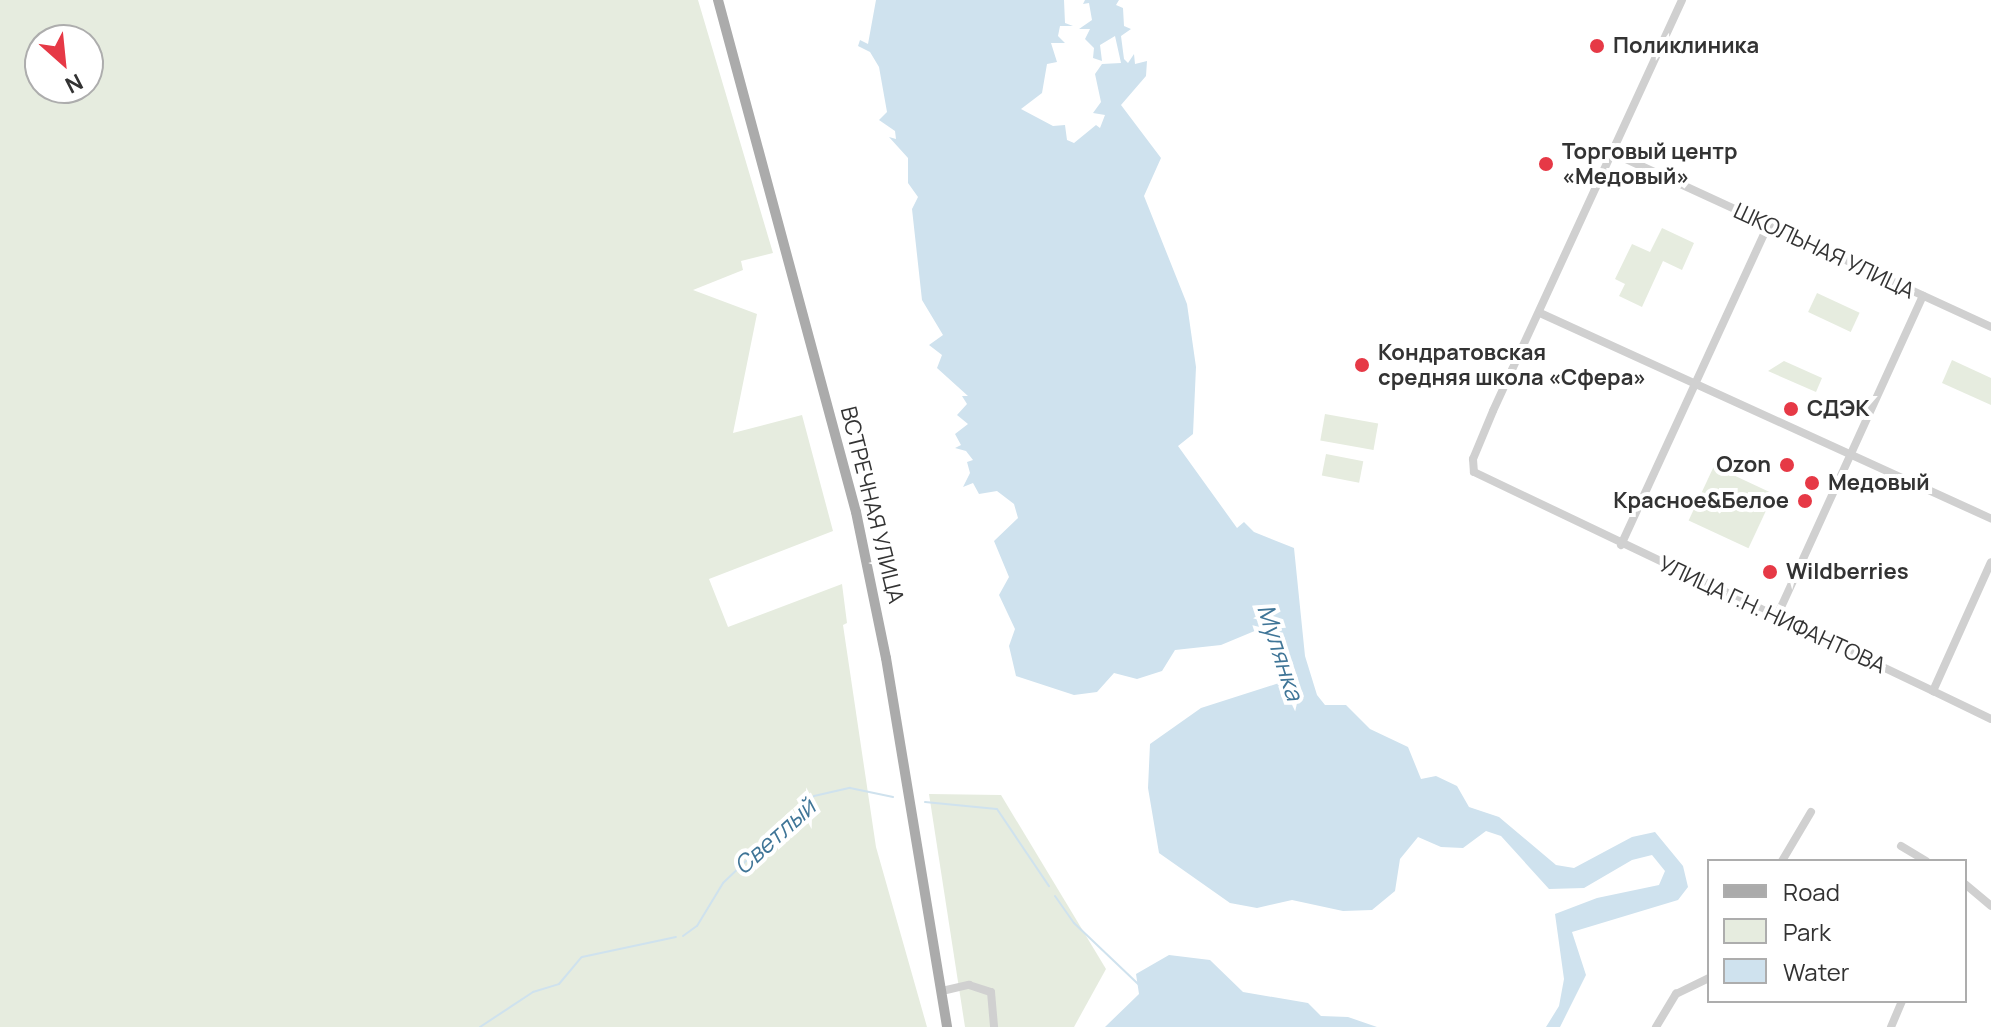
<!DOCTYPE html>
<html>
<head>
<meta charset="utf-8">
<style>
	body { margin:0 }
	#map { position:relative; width:1991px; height:1027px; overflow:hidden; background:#fff; font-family:Manrope,sans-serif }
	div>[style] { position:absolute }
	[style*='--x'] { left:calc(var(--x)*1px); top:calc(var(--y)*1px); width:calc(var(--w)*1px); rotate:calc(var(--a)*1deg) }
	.green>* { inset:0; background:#e6ecdf; transform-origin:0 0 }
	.water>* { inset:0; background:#cfe2ee }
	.stream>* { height:2px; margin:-1px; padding:0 1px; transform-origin:1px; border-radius:1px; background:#cfe2ee }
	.minor>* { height:8px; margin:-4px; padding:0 4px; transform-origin:4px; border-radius:4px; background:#d0d0d0 }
	.major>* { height:10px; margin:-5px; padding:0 5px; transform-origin:5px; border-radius:5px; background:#ababab }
	.dots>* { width:22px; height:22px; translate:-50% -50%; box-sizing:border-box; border:4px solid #fff; border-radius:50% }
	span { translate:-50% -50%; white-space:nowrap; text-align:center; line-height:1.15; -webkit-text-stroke:8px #fff; paint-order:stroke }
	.poi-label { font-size:22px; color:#333; font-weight:700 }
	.left { translate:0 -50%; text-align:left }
	.right { translate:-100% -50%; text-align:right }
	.street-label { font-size:22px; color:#333 }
	.water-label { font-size:24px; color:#3f7597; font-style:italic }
	.legend { position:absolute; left:1707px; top:859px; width:260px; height:144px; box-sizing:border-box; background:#fff; border:2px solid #adadad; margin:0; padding:10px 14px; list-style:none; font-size:24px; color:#333 }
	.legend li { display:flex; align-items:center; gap:16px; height:40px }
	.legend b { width:40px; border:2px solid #adadad }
	.north { position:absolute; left:24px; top:24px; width:80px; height:80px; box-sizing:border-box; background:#fff; border:2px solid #adadad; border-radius:50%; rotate:153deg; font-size:22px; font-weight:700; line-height:32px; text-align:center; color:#333 }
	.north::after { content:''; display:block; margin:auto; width:28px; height:36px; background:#e63946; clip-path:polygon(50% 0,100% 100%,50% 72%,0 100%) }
</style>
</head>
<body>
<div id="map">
	<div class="green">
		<div style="clip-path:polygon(evenodd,0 0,698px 0,773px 253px,741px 261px,743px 270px,693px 290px,757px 314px,733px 433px,802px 415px,833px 531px,709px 579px,728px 627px,842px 584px,847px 623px,843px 625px,876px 847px,927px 1027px,0 1027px,0 0,40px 40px,88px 40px,88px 88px,40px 88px,40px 40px)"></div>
		<div style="clip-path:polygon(1662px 228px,1694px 243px,1682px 270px,1663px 261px,1642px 307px,1619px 296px,1625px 284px,1615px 279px,1632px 244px,1650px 252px)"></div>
		<div style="left:1817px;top:293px;width:47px;height:21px;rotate:25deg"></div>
		<div style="clip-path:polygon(1952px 360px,1991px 378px,1991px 405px,1942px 383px)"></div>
		<div style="clip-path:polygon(1784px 361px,1822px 378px,1816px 392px,1768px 371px)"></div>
		<div style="left:1325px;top:414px;width:54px;height:27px;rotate:10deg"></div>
		<div style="left:1326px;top:454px;width:38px;height:22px;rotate:11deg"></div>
		<div style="left:1714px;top:466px;width:66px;height:60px;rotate:25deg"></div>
		<div style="clip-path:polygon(929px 794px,1001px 795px,1106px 969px,1074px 1027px,965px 1027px)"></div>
	</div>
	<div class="water">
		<div style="clip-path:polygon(876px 0,1064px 0,1065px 23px,1073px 26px,1060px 26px,1058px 36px,1065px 43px,1051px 43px,1057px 62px,1047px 64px,1042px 93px,1021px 109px,1053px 126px,1065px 125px,1067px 140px,1074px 143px,1096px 125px,1100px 128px,1105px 115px,1093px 113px,1101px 102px,1095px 74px,1102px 64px,1121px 63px,1115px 36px,1100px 45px,1102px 61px,1093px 58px,1094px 48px,1085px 39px,1090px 29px,1079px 29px,1092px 20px,1089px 3px,1083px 4px,1085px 0,1119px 0,1116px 5px,1123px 8px,1124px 26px,1131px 29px,1121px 36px,1124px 59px,1128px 63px,1134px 54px,1135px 64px,1147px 61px,1146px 76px,1121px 105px,1161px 158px,1144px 196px,1187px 304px,1196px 367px,1193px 434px,1178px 446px,1237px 528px,1244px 522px,1254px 532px,1294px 548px,1305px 656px,1317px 695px,1325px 705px,1346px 705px,1370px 729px,1408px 747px,1421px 779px,1436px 776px,1457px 786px,1469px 807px,1499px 817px,1556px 865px,1574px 868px,1632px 837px,1655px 832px,1683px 866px,1688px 887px,1678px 900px,1572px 932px,1586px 975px,1560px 1027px,1546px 1027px,1559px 1006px,1564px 979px,1555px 914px,1597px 898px,1659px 885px,1665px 871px,1652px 855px,1632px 860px,1584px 888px,1549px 889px,1501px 836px,1486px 831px,1463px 848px,1441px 847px,1418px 837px,1400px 859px,1395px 891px,1372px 910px,1343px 911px,1292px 900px,1257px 908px,1230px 903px,1159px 853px,1148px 788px,1150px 744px,1201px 708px,1279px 683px,1279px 655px,1271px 639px,1257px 630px,1221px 645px,1175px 650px,1162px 671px,1137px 679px,1114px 673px,1097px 692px,1074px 695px,1016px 676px,1009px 646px,1015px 629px,999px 595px,1009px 577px,994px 541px,1018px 518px,1014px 504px,997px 491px,979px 494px,973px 483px,963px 487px,970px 473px,967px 462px,973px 460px,966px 451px,955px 448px,961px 445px,955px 434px,968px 424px,957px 415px,967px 404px,962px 396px,968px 396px,937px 368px,942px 355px,929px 345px,943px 335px,922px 300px,912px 209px,918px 197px,908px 183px,908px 158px,889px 137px,896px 139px,895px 131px,879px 120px,887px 112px,879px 67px,870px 52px,858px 46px,860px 40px,868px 44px)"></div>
		<div style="clip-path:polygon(1169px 955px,1210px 960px,1243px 992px,1308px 1003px,1321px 1016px,1348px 1017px,1377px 1027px,1105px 1027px,1139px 994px,1136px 974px)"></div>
	</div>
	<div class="stream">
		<div style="--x:925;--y:802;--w:72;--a:5.6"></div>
		<div style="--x:997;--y:809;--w:93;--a:56"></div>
		<div style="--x:1055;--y:896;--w:33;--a:55"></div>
		<div style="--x:1074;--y:923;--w:90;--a:43.6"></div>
		<div style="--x:683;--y:936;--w:17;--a:-36"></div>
		<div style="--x:697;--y:926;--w:50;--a:-58.8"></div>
		<div style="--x:723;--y:883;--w:126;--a:-43.7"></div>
		<div style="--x:814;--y:796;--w:37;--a:-13"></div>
		<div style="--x:850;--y:788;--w:44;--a:11.8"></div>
		<div style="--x:480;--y:1027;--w:64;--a:-33.4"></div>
		<div style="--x:533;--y:992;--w:27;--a:-17"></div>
		<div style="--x:559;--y:984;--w:35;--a:-50"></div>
		<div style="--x:582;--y:957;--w:96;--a:-12"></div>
	</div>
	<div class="minor">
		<div style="--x:1682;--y:0;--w:452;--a:114.7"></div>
		<div style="--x:1493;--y:411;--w:52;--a:112.6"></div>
		<div style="--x:1473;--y:459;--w:13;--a:86"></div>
		<div style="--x:1474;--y:472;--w:509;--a:25.51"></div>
		<div style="--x:1933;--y:691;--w:141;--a:-65.8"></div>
		<div style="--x:1613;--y:153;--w:416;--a:24.7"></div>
		<div style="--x:1540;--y:313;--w:496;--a:24.5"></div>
		<div style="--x:1621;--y:545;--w:351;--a:-65.3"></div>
		<div style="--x:1777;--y:616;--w:352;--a:-65.5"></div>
		<div style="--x:1933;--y:691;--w:64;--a:25.8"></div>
		<div style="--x:1901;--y:846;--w:29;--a:31"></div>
		<div style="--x:1782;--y:861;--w:57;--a:-59.4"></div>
		<div style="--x:1965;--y:884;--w:34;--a:40"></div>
		<div style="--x:942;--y:991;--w:28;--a:-13"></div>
		<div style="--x:969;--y:985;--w:23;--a:18"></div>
		<div style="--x:991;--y:992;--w:35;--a:85"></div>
		<div style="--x:1656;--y:1027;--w:39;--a:-59"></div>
		<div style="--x:1676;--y:994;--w:37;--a:-26"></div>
		<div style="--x:1891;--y:1027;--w:28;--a:-67"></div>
	</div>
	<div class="major">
		<div style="--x:718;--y:0;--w:530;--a:74.92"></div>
		<div style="--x:856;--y:512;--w:149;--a:78.4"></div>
		<div style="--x:886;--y:658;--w:374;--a:80.6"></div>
	</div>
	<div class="dots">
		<div style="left:1597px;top:46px;background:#e63946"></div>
		<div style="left:1546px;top:164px;background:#e63946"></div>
		<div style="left:1362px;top:365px;background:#e63946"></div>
		<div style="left:1791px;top:409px;background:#e63946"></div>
		<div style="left:1787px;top:465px;background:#e63946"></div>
		<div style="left:1812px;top:483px;background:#e63946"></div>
		<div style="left:1805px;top:501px;background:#e63946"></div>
		<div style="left:1770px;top:572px;background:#e63946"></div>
	</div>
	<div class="poi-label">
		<span class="left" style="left:1613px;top:46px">Поликлиника</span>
		<span class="left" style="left:1562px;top:164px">Торговый центр<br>«Медовый»</span>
		<span class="left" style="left:1378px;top:365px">Кондратовская<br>средняя школа «Сфера»</span>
		<span class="left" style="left:1807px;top:409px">СДЭК</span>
		<span class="right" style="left:1771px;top:465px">Ozon</span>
		<span class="left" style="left:1828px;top:483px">Медовый</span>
		<span class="right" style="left:1789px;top:501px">Красное&amp;Белое</span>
		<span class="left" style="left:1786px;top:572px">Wildberries</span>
	</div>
	<div class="street-label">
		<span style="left:1824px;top:251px;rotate:25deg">ШКОЛЬНАЯ УЛИЦА</span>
		<span style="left:872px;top:505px;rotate:76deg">ВСТРЕЧНАЯ УЛИЦА</span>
		<span style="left:1772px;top:615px;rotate:25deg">УЛИЦА Г.Н. НИФАНТОВА</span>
	</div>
	<div class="water-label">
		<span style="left:1281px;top:652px;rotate:72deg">Мулянка</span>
		<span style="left:774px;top:836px;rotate:-42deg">Светлый</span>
	</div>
	<ul class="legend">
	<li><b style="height:10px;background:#ababab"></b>Road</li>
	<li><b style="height:22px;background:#e6ecdf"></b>Park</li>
	<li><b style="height:22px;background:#cfe2ee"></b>Water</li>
	</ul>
	<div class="north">N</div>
</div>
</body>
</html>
